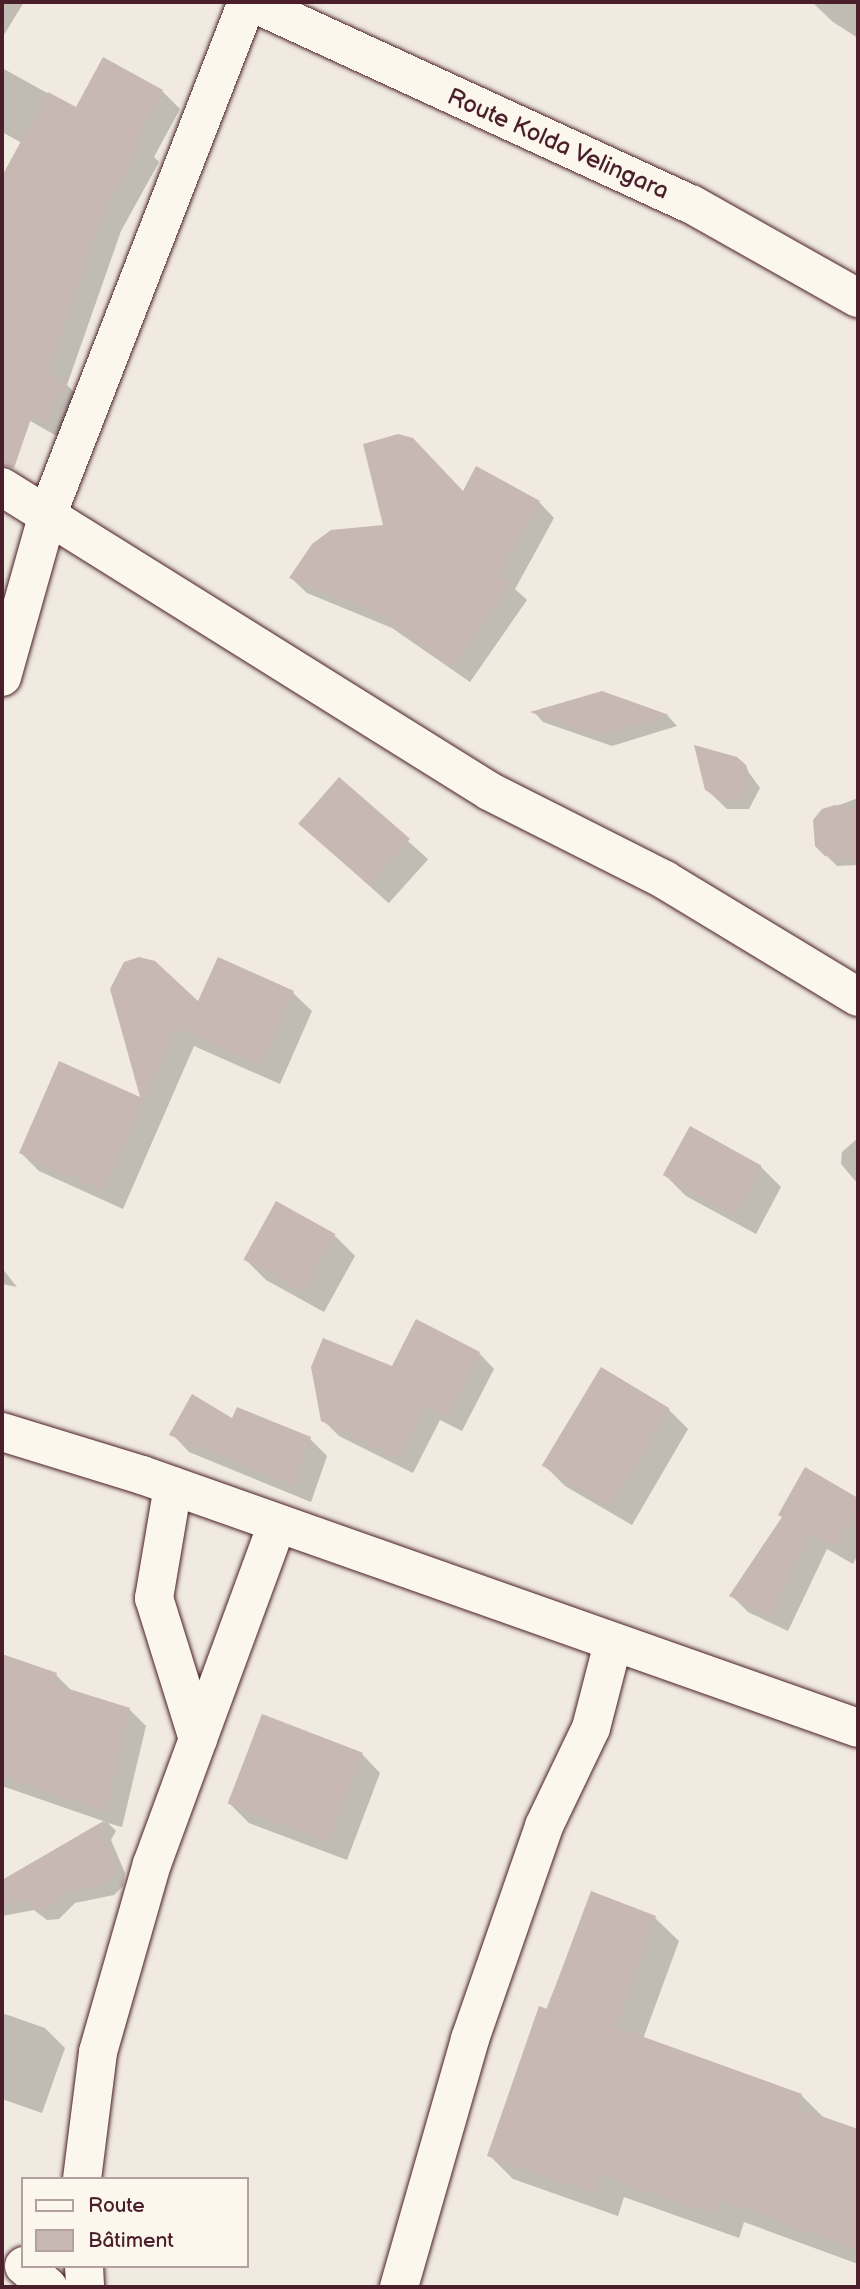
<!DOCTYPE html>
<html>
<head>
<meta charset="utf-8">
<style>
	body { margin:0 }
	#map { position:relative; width:860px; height:2289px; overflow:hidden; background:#f0eae0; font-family:"Balsamiq Sans",sans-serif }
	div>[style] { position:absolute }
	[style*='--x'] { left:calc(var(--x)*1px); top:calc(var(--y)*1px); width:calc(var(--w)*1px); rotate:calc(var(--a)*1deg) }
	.shadow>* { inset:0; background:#0003; transform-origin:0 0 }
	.building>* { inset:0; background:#c8b8b3; transform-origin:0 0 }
	.roads { filter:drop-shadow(0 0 2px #4a1f2b) drop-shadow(0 0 2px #4a1f2b) }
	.minor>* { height:38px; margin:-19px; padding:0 19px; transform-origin:19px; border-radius:19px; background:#fbf7ec }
	.secondary>* { height:38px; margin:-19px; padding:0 19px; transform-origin:19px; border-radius:19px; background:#fbf7ec }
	span { translate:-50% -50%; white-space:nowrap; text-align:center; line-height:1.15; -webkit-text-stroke:7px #fbf7ec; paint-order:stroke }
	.street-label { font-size:24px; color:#4a1f2b }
	.frame { position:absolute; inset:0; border:4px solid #4a1f2b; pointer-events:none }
	.legend { position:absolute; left:21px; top:2177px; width:228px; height:91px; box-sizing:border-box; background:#fbf7ec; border:2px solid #b4a19f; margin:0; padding:9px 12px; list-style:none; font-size:21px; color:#4a1f2b }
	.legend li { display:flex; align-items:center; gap:14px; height:35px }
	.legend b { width:35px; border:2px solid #b4a19f }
</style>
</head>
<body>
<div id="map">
	<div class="shadow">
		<div style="clip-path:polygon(2px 2px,24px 2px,2px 38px)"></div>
		<div style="clip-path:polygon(812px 2px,858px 2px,858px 38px,833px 22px)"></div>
		<div style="clip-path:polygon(2px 68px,76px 109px,162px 91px,180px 109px,154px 157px,159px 162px,121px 231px,67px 385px,83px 401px,62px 439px,2px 405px,2px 233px,17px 190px,22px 143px,2px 132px)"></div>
		<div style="clip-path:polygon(464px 493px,539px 502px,554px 518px,515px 589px,527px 600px,470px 682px,392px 628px,307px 593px,291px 578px,385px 527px)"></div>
		<div style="clip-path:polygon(602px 693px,668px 716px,677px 726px,612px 746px,543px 722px,534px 712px)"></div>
		<div style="clip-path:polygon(747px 770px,760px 788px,749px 809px,727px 809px,706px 789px)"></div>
		<div style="left:339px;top:779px;width:120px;height:59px;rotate:42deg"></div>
		<div style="clip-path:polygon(858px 798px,858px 865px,837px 866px,817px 846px,823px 811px)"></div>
		<div style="clip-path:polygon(219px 959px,293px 993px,312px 1011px,280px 1084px,194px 1046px,123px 1209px,39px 1171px,21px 1153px,143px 1101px,125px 963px,199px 1004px)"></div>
		<div style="clip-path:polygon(858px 1138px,858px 1184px,841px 1164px,842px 1152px)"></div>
		<div style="clip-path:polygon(761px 1167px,781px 1187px,756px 1234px,686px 1196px,666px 1176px)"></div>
		<div style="clip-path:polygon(335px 1236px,355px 1256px,324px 1312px,266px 1280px,246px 1260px)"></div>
		<div style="clip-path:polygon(2px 1268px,17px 1287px,2px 1284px)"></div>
		<div style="clip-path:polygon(479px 1353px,494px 1369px,462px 1431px,440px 1420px,413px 1473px,339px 1436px,323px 1420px,393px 1368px)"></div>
		<div style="clip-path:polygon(668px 1409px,688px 1429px,632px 1525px,565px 1486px,545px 1466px)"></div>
		<div style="clip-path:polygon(233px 1420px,310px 1439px,327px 1456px,311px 1502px,189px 1452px,172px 1434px)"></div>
		<div style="clip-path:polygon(805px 1469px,858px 1500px,858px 1554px,853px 1564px,827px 1549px,788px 1631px,748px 1612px,731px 1595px,783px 1518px)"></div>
		<div style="clip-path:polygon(2px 1656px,56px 1675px,72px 1691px,130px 1710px,146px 1726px,122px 1827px,108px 1823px,116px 1831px,111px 1840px,125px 1873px,123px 1886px,114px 1895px,75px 1903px,59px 1919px,47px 1920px,34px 1910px,2px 1916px,2px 1882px,106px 1822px,2px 1786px)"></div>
		<div style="clip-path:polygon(362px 1754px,380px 1773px,347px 1860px,249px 1823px,230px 1804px)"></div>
		<div style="clip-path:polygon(592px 1893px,655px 1918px,679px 1941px,643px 2039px,801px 2095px,825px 2119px,858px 2131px,858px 2264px,744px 2222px,739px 2238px,624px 2197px,618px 2216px,513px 2179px,489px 2155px)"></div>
		<div style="clip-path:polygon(2px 2013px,45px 2028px,65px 2048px,42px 2113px,2px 2099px)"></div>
	</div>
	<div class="building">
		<div style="clip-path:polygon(103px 57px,163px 90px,137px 140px,142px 143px,104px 213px,48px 372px,67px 383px,45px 422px,32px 416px,14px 468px,2px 465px,2px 176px,48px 92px,76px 107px)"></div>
		<div style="clip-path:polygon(398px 434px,413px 438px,463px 491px,476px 466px,540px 501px,499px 574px,512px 583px,454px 668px,375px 612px,289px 578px,312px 544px,331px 530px,383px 525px,363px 444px)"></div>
		<div style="clip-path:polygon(602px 691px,669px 715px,600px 736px,530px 712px)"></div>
		<div style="clip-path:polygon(694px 745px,737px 757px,746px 765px,750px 777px,739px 798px,726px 802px,705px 790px)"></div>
		<div style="left:339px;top:777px;width:94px;height:62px;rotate:41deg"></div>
		<div style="clip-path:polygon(835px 805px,858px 809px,858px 862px,825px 856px,815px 846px,813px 820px,822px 809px)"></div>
		<div style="clip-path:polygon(139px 957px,155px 961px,198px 1001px,218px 957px,294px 991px,261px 1066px,176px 1028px,104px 1191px,19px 1153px,59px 1061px,140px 1097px,110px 989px,124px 962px)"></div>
		<div style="left:690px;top:1126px;width:82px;height:56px;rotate:29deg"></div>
		<div style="left:276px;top:1201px;width:68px;height:67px;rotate:29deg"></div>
		<div style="clip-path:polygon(416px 1319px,480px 1352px,447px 1417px,425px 1406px,398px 1459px,321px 1421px,311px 1367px,323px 1338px,392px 1366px)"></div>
		<div style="left:601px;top:1367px;width:80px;height:115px;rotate:31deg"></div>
		<div style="clip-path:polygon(192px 1394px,232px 1418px,237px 1407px,311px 1437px,293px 1485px,169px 1435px)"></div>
		<div style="clip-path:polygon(805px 1467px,858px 1498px,858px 1508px,836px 1548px,810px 1533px,771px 1615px,729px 1596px,782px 1517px,778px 1515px)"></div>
		<div style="clip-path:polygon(2px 1654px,57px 1673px,53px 1684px,130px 1708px,106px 1812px,2px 1776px)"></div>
		<div style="left:262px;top:1714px;width:108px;height:96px;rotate:21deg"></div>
		<div style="clip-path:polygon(107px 1819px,101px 1829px,115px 1862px,114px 1875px,103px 1885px,64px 1893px,48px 1909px,35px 1910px,22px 1901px,2px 1904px,2px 1880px)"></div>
		<div style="clip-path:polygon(591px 1891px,656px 1916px,616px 2027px,802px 2094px,798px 2108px,858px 2129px,858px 2250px,721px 2200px,715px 2215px,601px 2175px,594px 2194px,487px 2156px,539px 2006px,547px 2009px)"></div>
	</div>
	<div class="roads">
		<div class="minor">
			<div style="--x:2;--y:487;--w:574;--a:31.97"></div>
			<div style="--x:489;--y:791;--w:197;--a:26.8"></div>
			<div style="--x:665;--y:880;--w:226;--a:31.2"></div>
			<div style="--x:2;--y:677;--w:170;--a:-74.3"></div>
			<div style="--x:48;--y:513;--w:548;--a:-68.72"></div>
			<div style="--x:2;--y:1432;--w:146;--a:17.1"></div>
			<div style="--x:142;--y:1475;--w:759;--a:19.46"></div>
			<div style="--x:173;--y:1486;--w:114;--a:99.6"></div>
			<div style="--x:154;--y:1598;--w:148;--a:72.7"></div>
			<div style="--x:82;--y:2179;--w:128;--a:-82.8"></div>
			<div style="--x:98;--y:2052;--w:196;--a:-74"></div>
			<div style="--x:152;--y:1864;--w:362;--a:-69.8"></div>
			<div style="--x:24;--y:2266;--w:32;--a:41"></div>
			<div style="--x:84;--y:2266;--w:21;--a:87"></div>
			<div style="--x:399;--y:2287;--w:258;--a:-74"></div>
			<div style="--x:470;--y:2039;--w:225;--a:-70.8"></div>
			<div style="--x:544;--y:1826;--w:109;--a:-64.4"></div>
			<div style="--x:591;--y:1728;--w:88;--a:-75.5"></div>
		</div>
		<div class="secondary">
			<div style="--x:251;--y:2;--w:484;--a:24.7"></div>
			<div style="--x:691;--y:204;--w:192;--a:29.4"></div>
		</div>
	</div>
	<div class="street-label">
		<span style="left:558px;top:144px;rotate:24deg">Route Kolda Velingara</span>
	</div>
	<div class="frame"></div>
	<ul class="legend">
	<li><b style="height:9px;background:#fbf7ec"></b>Route</li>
	<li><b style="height:19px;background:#c8b8b3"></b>Bâtiment</li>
	</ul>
</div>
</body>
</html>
